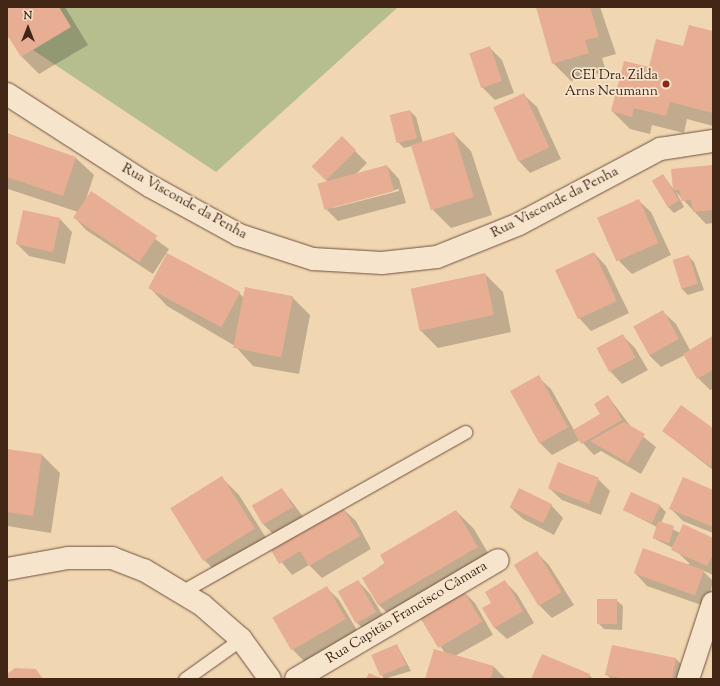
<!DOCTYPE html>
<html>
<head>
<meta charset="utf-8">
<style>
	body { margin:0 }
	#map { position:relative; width:720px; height:686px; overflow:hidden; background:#f1d6b2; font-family:"Sorts Mill Goudy",serif }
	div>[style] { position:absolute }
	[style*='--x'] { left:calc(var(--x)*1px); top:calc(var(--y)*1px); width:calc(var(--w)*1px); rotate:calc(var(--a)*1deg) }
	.green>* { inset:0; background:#b7be8e }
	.shadow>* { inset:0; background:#0003 }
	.building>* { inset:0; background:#e7ae94; transform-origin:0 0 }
	.roads { filter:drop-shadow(0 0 1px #6e523d) drop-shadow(0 0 1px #6e523d) }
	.lane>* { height:13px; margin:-6.5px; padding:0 6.5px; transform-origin:6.5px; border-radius:6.5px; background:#f6e4cd }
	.street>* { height:22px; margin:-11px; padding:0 11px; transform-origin:11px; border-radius:11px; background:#f6e4cd }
	.secondary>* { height:22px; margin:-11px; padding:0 11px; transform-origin:11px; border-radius:11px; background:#f6e4cd }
	.dots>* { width:11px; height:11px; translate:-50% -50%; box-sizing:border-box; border:2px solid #f6e4cd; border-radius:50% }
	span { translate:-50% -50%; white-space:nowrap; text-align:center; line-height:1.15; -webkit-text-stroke:3.5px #f6e4cd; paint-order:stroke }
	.poi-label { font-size:14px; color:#422616 }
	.right { translate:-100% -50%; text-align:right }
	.street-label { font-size:14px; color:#422616 }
	.frame { position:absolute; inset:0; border:8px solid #422616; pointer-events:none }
	.north { position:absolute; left:8px; top:8px; width:40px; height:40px; -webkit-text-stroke:3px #f6e4cd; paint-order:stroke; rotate:0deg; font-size:11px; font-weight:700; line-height:16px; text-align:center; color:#422616 }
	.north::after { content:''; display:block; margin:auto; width:14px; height:18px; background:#422616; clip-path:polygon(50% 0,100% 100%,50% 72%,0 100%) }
</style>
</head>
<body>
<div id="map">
	<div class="green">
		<div style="clip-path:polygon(55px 7px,398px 7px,216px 172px,18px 40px)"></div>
	</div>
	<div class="shadow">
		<div style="clip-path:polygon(12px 7px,65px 7px,88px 45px,39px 74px,22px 57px,7px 33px,7px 10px)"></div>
		<div style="clip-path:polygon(537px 7px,600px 7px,616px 54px,602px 58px,606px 71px,571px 81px,553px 63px)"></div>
		<div style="clip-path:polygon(713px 32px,713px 126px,687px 119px,684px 133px,652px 125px,650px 134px,630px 129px,612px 111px,650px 68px)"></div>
		<div style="clip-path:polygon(489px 47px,502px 60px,514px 93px,495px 100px,482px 87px)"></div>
		<div style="clip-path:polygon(524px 95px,537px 107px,561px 159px,530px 173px,518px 160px)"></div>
		<div style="clip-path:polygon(410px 111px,416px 117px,423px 143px,454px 134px,471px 151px,492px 215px,451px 228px,433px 210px,412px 146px,404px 148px,398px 142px)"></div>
		<div style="clip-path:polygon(7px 134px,76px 158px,94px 175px,86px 199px,91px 193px,169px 249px,153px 274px,86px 230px,74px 217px,78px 212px,8px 189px)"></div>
		<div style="clip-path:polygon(evenodd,342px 138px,367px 163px,355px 175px,387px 166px,399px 179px,406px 203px,338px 221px,326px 209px,328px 182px,313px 167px,342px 138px,399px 189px,399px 191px,333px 208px,333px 206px,399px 189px)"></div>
		<div style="clip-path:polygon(713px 166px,713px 223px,706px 224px,676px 192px,684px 207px,674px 213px,668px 207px,663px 175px,674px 190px)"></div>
		<div style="clip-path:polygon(638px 200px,651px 212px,671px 255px,632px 274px,619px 261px)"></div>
		<div style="clip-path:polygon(60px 219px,72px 232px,65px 264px,29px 256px,17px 244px)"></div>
		<div style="clip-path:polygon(594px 253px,606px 266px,629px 313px,591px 331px,579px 318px)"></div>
		<div style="clip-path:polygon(688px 256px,694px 262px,704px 290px,688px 295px,682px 289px,673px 260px)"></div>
		<div style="clip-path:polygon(485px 274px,503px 292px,511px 332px,438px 348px,420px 330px)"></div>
		<div style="clip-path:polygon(150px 288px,239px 293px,244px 298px,292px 297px,310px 315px,299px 374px,253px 366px,235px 346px,167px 306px)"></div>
		<div style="clip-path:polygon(663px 312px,676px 324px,690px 350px,713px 336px,713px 389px,710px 390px,698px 378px,685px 355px,661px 367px,649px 355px)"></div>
		<div style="clip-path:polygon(623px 336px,635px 348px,648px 370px,622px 384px,610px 371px)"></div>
		<div style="clip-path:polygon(538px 377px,551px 389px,574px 430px,601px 415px,608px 396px,631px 427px,656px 447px,641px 474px,601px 451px,594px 455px,580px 440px,552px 455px,540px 443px,512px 391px)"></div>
		<div style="clip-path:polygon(681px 406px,713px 429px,713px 470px,663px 431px)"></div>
		<div style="clip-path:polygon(7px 450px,42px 455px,60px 473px,51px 533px,7px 526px)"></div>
		<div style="clip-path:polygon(221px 477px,239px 495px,273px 549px,343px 509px,356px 521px,371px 549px,322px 578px,309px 565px,292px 575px,271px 549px,223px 578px,205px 561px,172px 508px)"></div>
		<div style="clip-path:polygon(598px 479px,610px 491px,601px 515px,562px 500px,549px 488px)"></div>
		<div style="clip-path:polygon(282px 489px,305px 519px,275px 536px,263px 524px)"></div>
		<div style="clip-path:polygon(713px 491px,713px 533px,683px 521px,670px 508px)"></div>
		<div style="clip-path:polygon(632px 493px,660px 506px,666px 512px,661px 523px,680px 533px,713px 539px,713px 575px,702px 570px,713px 581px,707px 607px,647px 586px,635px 573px,690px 564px,673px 548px,653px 538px,657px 527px,624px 510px)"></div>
		<div style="clip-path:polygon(551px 505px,563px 518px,554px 535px,523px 519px,510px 507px)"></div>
		<div style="clip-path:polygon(456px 511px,474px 529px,495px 565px,397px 622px,379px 605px,364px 578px)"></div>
		<div style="clip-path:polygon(537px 553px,549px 565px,574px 605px,552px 618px,540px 606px,516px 566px)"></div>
		<div style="clip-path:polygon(358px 581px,370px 594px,388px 624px,370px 635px,357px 623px,339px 592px)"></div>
		<div style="clip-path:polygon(505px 582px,517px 594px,534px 623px,507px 639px,494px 627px)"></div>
		<div style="clip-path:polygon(326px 587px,339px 600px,358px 632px,305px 662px,293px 650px)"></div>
		<div style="clip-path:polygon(463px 591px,475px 603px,493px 635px,455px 656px,494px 667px,506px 679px,426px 679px,445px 653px,420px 616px)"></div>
		<div style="clip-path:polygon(616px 600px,623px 606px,622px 630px,604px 629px,598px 623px)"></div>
		<div style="clip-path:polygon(397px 645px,411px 671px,384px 679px,372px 656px)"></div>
		<div style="clip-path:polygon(613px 646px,676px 659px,688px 671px,687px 679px,611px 679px,607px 675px)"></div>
		<div style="clip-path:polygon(589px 675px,593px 679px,533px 679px)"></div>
	</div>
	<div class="building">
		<div style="clip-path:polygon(10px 7px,59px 7px,71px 27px,21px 57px,7px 35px,7px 9px)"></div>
		<div style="clip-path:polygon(536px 7px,590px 7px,599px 37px,585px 40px,589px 53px,552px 64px)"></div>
		<div style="clip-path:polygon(689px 25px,713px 31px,713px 113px,670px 102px,666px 116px,634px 108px,632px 117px,611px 111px,624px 61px,649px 67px,656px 39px,683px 46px)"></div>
		<div style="left:490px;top:46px;width:37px;height:22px;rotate:71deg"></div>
		<div style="left:524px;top:93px;width:60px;height:34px;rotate:65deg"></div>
		<div style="left:410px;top:110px;width:29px;height:21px;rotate:76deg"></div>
		<div style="left:454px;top:132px;width:68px;height:45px;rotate:73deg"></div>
		<div style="clip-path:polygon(7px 133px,76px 157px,63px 196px,7px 177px)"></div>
		<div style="left:342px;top:136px;width:20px;height:43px;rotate:45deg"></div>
		<div style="left:387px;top:165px;width:27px;height:72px;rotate:75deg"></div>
		<div style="clip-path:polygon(713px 165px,713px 210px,693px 212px,691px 200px,681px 201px,680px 190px,673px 190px,671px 169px)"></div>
		<div style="left:663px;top:174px;width:31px;height:13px;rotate:59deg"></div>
		<div style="left:91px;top:191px;width:80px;height:32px;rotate:34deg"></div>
		<div style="left:639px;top:199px;width:48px;height:46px;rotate:66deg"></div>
		<div style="left:23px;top:210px;width:38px;height:35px;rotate:12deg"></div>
		<div style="left:594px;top:252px;width:54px;height:43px;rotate:65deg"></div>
		<div style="left:167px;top:253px;width:83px;height:40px;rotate:28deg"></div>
		<div style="left:689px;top:255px;width:30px;height:17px;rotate:73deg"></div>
		<div style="left:485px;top:273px;width:43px;height:76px;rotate:78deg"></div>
		<div style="left:245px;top:287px;width:49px;height:62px;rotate:11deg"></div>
		<div style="left:663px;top:310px;width:33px;height:34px;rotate:61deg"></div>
		<div style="left:623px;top:334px;width:27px;height:30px;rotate:62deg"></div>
		<div style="clip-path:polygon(713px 336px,713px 370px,697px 379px,683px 354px)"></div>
		<div style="left:539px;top:375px;width:60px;height:33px;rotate:61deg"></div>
		<div style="clip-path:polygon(608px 395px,622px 420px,581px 444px,573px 430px,600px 414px,594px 404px)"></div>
		<div style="clip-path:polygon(681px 405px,713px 428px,711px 467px,662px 431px)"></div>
		<div style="clip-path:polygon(624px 422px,645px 434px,628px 463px,590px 441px)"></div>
		<div style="clip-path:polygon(7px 449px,42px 454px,33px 516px,7px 512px)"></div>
		<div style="left:558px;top:462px;width:44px;height:28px;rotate:21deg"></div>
		<div style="left:222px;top:476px;width:62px;height:61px;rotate:58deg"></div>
		<div style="clip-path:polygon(683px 477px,713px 490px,713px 527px,669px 509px)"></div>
		<div style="left:282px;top:488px;width:22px;height:35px;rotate:60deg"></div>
		<div style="left:519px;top:488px;width:37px;height:21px;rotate:26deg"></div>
		<div style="left:631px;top:492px;width:32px;height:20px;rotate:24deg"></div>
		<div style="clip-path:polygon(343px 508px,360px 536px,309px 566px,300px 551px,279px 564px,271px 550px)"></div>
		<div style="clip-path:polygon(456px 510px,478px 547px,378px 605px,362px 578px,385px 564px,380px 555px)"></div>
		<div style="left:658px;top:521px;width:17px;height:18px;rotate:17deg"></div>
		<div style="clip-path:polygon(683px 524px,713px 538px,713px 555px,707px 566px,671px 550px)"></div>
		<div style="left:643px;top:548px;width:65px;height:27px;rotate:20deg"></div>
		<div style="left:537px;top:551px;width:48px;height:27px;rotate:59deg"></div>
		<div style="left:358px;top:580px;width:37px;height:23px;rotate:61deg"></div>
		<div style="clip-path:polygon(505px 580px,523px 611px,494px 628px,482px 608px,491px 603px,485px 592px)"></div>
		<div style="left:327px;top:586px;width:38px;height:63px;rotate:60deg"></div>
		<div style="left:463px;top:590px;width:37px;height:51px;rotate:59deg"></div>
		<div style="left:597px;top:599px;width:20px;height:25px"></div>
		<div style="left:397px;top:644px;width:23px;height:28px;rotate:67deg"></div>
		<div style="clip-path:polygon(612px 645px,676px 658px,672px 679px,625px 679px,605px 675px)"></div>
		<div style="clip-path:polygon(434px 649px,494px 666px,491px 679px,425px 679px)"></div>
		<div style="clip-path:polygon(542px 654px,590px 674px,588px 679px,531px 679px)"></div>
		<div style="clip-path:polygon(15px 668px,36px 669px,43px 679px,7px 679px,7px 674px)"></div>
		<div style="clip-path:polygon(369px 673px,383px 679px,366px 679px)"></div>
	</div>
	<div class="roads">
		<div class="lane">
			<div style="--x:183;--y:591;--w:324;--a:-29.4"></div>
			<div style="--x:185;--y:679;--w:69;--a:-35.5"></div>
		</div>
		<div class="street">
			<div style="--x:7;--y:94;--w:170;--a:32.8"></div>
			<div style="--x:150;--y:186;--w:102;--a:28.8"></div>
			<div style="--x:239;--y:235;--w:78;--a:18"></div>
			<div style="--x:313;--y:259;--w:69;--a:3.3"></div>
			<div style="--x:382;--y:263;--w:55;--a:-6.2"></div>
			<div style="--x:437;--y:257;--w:88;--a:-21.9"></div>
			<div style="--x:519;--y:224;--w:160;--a:-28"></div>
			<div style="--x:660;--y:149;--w:54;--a:-8.6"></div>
			<div style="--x:296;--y:679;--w:234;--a:-30.5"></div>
		</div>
		<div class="secondary">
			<div style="--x:7;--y:569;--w:62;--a:-10.2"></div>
			<div style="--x:68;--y:558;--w:44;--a:0"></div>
			<div style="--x:112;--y:558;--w:34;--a:21"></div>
			<div style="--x:144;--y:570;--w:68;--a:31.1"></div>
			<div style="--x:202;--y:605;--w:52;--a:41.1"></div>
			<div style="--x:241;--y:639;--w:49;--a:54.1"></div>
			<div style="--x:688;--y:679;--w:80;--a:-71.8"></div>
		</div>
	</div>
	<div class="dots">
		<div style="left:666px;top:84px;background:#8f2418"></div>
	</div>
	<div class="poi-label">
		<span class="right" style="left:658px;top:84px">CEI Dra. Zilda<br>Arns Neumann</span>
	</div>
	<div class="street-label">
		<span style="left:184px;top:202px;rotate:29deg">Rua Visconde da Penha</span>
		<span style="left:555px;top:203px;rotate:-27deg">Rua Visconde da Penha</span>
		<span style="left:407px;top:613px;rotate:-31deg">Rua Capitão Francisco Câmara</span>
	</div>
	<div class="frame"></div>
	<div class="north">N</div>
</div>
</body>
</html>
